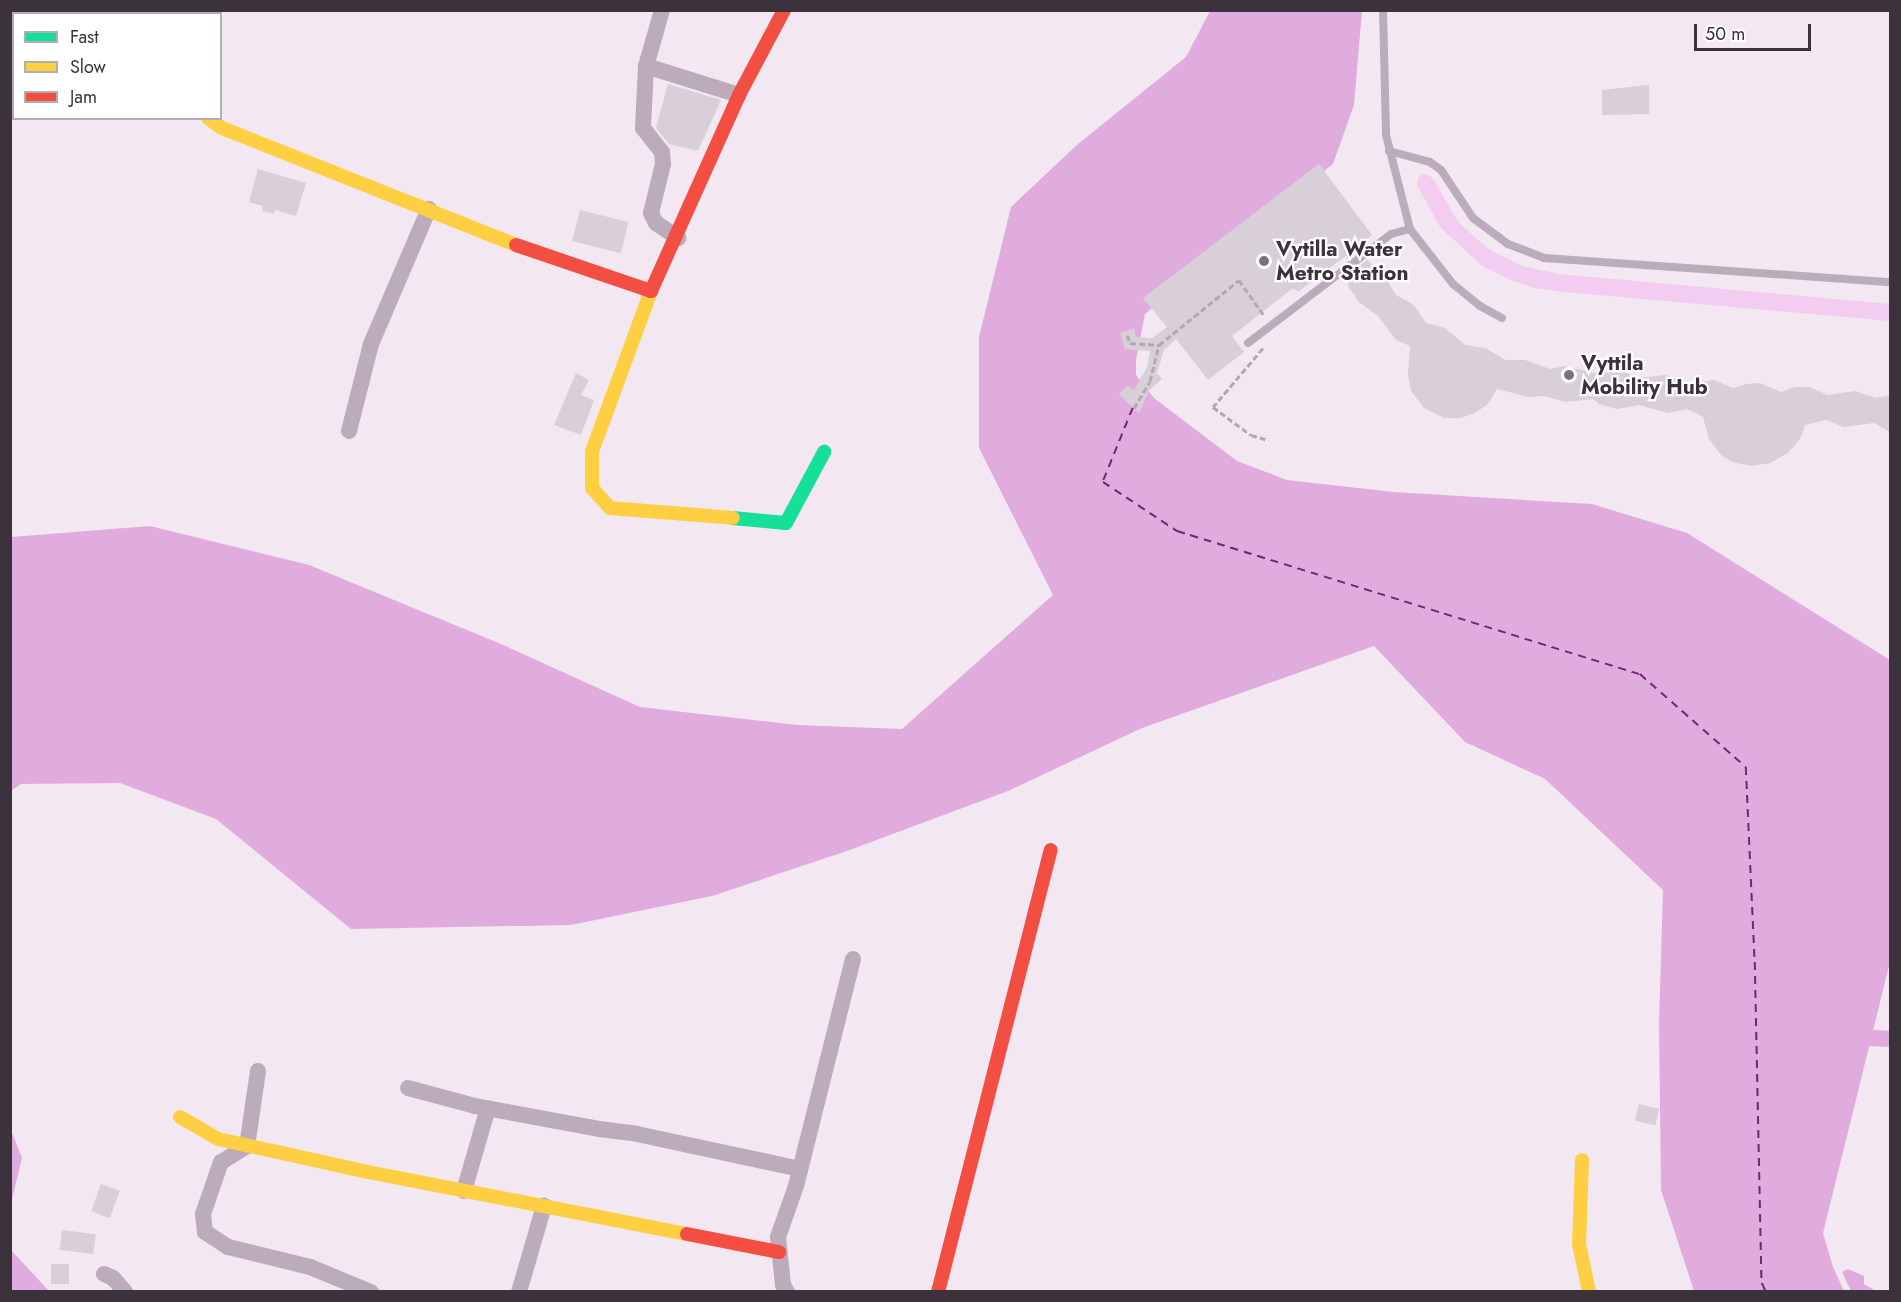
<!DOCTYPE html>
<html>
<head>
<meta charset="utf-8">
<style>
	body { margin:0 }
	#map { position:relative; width:1901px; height:1302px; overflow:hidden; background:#f3e7f2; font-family:Jost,sans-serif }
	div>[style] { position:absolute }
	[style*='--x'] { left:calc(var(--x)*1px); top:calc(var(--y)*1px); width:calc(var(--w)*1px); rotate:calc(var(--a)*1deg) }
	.green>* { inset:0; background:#f3cdf1 }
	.water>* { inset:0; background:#e0acde }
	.canal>* { height:16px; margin:-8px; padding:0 8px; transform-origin:8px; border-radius:8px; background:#e0acde }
	.ferry>* { height:1.5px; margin-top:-0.75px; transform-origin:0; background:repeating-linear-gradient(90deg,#742474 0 8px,transparent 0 14px) }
	.building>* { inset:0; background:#d9cfd8; transform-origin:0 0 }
	.path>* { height:3px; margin-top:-1.5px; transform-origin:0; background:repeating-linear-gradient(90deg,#b3a7b2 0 6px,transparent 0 9px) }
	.lane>* { height:8px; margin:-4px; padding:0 4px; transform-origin:4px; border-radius:4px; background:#bcacbb }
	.street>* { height:16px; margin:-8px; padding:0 8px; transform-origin:8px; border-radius:8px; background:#bcacbb }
	.fast>* { height:14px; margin:-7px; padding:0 7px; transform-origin:7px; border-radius:7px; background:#16e098 }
	.slow>* { height:14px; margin:-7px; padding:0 7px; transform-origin:7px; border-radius:7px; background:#ffcf43 }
	.jam>* { height:14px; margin:-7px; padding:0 7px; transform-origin:7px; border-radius:7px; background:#f24e42 }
	.dots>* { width:16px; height:16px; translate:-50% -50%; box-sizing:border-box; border:3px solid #fff; border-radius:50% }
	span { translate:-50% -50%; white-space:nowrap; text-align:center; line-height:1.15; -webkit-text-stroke:4.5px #fff; paint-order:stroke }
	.poi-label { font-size:21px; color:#3b323b; font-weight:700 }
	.left { translate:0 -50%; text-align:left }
	.frame { position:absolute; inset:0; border:12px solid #3b323b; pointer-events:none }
	.legend { position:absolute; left:12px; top:12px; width:210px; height:108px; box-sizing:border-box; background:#fff; border:2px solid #b1adb1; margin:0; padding:8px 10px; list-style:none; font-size:18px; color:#3b323b }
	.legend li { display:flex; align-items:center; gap:12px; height:30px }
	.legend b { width:30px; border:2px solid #b1adb1 }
	.scale { position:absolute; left:1694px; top:24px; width:117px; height:27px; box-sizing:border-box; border:3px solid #3b323b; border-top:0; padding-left:8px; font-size:18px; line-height:21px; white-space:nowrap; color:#3b323b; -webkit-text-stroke:4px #fff; paint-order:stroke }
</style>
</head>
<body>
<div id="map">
	<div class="green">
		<div style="clip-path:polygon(1422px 174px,1429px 175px,1434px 180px,1458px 222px,1490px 250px,1522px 266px,1559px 274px,1890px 304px,1890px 321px,1564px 292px,1534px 288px,1510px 280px,1482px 266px,1440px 227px,1417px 185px,1418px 178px)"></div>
	</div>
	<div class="water">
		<div style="clip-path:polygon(1210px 11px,1362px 11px,1354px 105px,1333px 164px,1219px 251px,1145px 314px,1136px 360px,1136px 375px,1154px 398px,1237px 461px,1287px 480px,1393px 492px,1592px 504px,1687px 533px,1890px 660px,1890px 962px,1823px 1233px,1833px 1267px,1844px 1291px,1694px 1291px,1661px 1190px,1659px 1023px,1663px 890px,1545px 779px,1465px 742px,1374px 646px,1142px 728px,1008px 791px,847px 851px,712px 896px,571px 925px,351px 929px,216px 819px,120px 783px,21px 784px,11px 791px,11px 537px,150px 526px,309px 565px,501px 644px,640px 707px,798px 725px,902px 729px,1053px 595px,979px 448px,979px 337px,1011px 207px,1078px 144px,1186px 57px)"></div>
		<div style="clip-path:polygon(11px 1130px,22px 1158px,11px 1203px)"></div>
		<div style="clip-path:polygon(10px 1250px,11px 1250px,49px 1291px,11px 1291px)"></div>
		<div style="clip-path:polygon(1848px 1269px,1864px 1276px,1864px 1284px,1876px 1291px,1851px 1291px,1842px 1272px)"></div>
	</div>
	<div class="canal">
		<div style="--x:1872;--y:1038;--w:18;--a:3"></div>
	</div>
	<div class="ferry">
		<div style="--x:1133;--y:408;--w:80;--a:112.1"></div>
		<div style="--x:1103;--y:482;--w:89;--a:33.5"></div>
		<div style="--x:1177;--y:531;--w:485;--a:17.2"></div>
		<div style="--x:1640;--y:674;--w:141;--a:41.3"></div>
		<div style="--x:1746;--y:767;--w:195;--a:87.4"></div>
		<div style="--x:1755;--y:962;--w:321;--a:88.8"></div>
		<div style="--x:1762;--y:1283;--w:10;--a:66"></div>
	</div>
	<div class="building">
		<div style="clip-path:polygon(668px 84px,721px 100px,698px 151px,669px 144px,656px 128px)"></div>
		<div style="clip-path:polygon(1649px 85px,1649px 114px,1602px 115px,1602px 90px)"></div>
		<div style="clip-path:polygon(1319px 164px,1372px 235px,1353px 250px,1356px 253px,1347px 259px,1347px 255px,1298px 292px,1293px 288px,1232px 336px,1244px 352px,1208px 380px,1176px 339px,1164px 350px,1157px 373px,1162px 379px,1149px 391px,1139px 413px,1119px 394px,1128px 385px,1134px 390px,1147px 367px,1150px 351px,1125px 349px,1120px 333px,1134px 328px,1136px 337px,1152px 338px,1167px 327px,1143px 298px)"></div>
		<div style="clip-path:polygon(258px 169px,306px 183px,296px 216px,275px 210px,274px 214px,262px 211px,263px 206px,249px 202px)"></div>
		<div style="left:580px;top:210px;width:50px;height:32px;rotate:14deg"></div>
		<div style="clip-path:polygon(1367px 260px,1382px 272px,1396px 295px,1414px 305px,1426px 323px,1445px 328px,1465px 345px,1485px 348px,1506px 360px,1525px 360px,1550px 369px,1565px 366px,1594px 373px,1624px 372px,1639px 378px,1665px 375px,1687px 383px,1714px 380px,1733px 388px,1747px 384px,1760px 383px,1781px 392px,1795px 387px,1809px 387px,1828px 395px,1855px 391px,1876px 398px,1890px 395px,1890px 432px,1874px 423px,1844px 427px,1826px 420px,1805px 425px,1800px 439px,1788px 453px,1770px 463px,1751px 466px,1732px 462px,1721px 455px,1709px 439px,1703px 417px,1687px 409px,1668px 413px,1639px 405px,1617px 409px,1599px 404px,1593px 399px,1565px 402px,1544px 396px,1529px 397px,1497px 389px,1488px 404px,1475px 413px,1460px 418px,1444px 418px,1424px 408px,1411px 391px,1408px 374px,1410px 346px,1396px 340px,1378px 316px,1359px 302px,1348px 286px,1348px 275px)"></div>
		<div style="clip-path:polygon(576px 373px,589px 380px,581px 395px,594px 400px,581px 435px,554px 425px)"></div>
		<div style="left:1639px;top:1104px;width:21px;height:17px;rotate:14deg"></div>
		<div style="left:101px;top:1184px;width:20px;height:29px;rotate:20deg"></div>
		<div style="left:62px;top:1230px;width:34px;height:20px;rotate:7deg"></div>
		<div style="left:51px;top:1264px;width:18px;height:20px"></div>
	</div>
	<div class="path">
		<div style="--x:1127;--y:335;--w:9;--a:69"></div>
		<div style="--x:1130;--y:343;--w:29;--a:4"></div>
		<div style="--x:1263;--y:348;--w:77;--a:130.3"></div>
		<div style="--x:1213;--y:407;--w:47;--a:36.4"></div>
		<div style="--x:1251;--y:435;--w:18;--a:16"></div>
		<div style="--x:1134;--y:408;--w:31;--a:-59"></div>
		<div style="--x:1150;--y:381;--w:37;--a:-76"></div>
		<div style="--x:1159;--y:345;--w:103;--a:-39.1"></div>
		<div style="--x:1239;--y:280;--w:45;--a:54.9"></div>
	</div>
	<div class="lane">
		<div style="--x:1383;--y:10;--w:125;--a:88.6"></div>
		<div style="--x:1386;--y:135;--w:97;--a:75.7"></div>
		<div style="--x:1410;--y:229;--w:70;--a:52"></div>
		<div style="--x:1453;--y:284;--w:35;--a:39"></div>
		<div style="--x:1480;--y:306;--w:25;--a:29"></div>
		<div style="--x:1389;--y:151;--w:42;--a:15"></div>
		<div style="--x:1430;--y:162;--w:14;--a:36"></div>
		<div style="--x:1441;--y:170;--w:58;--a:56.3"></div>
		<div style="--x:1473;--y:218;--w:44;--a:36.6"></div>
		<div style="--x:1508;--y:244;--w:39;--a:21"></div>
		<div style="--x:1544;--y:258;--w:347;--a:4"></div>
		<div style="--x:1248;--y:343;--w:180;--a:-37.3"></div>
		<div style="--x:1391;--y:234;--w:20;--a:-15"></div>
	</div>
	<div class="street">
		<div style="--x:108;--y:10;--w:4;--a:63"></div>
		<div style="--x:662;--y:10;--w:58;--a:105.9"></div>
		<div style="--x:646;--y:66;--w:97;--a:17.3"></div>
		<div style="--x:646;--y:66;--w:62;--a:92.8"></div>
		<div style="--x:643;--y:128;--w:31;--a:52"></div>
		<div style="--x:662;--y:152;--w:12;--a:85"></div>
		<div style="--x:663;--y:164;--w:50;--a:103.8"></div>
		<div style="--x:651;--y:213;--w:11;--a:63"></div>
		<div style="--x:656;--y:223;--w:27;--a:34"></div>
		<div style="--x:349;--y:431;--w:90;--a:-75.8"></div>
		<div style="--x:371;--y:344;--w:147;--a:-66.8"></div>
		<div style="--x:258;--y:1071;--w:76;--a:98.3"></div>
		<div style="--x:247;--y:1146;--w:31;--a:148"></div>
		<div style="--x:221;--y:1162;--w:55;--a:109.1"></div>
		<div style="--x:203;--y:1214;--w:18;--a:84"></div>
		<div style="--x:205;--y:1232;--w:27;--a:33"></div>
		<div style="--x:228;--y:1247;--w:84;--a:13.7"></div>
		<div style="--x:310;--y:1267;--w:66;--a:22.3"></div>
		<div style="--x:408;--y:1088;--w:69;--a:15"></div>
		<div style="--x:475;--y:1106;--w:126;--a:10.5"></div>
		<div style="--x:599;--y:1129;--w:38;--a:7"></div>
		<div style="--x:637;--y:1134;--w:167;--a:12.1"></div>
		<div style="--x:464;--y:1191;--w:86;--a:-73.9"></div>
		<div style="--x:104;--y:1274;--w:10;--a:24"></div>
		<div style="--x:113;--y:1278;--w:18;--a:49"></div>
		<div style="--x:519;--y:1292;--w:90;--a:-73.8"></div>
		<div style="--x:787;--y:1292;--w:8;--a:-120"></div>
		<div style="--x:783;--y:1285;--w:48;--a:-95.9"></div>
		<div style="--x:778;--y:1237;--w:54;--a:-70.6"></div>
		<div style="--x:796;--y:1186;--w:234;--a:-75.9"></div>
	</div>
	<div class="fast">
		<div style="--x:733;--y:518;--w:53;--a:5.4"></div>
		<div style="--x:786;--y:523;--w:81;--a:-61.8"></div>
	</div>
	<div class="slow">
		<div style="--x:208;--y:118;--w:17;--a:36"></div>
		<div style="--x:222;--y:128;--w:316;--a:21.7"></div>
		<div style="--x:651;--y:291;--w:171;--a:110.2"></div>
		<div style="--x:592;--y:451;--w:37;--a:90"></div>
		<div style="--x:592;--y:488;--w:27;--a:48"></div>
		<div style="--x:610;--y:508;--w:123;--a:4.6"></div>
		<div style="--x:180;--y:1117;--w:44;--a:30.1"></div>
		<div style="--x:218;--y:1139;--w:154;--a:12.4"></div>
		<div style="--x:368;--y:1172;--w:325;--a:11"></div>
		<div style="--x:1582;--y:1160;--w:84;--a:92"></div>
		<div style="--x:1579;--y:1244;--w:49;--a:78.2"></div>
	</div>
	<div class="jam">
		<div style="--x:516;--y:245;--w:143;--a:18.8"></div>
		<div style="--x:651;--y:291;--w:215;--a:-65.8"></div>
		<div style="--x:739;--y:95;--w:96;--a:-62.1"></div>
		<div style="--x:687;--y:1234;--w:94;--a:11.1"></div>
		<div style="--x:938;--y:1292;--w:456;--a:-75.7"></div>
	</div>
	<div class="dots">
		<div style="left:1264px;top:261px;background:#7b717b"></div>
		<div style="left:1569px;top:375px;background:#7b717b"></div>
	</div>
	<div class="poi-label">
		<span class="left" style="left:1276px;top:261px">Vytilla Water<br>Metro Station</span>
		<span class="left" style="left:1581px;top:375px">Vyttila<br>Mobility Hub</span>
	</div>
	<div class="frame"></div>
	<ul class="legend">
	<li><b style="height:8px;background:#16e098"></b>Fast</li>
	<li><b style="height:8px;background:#ffcf43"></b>Slow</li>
	<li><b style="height:8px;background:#f24e42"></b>Jam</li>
	</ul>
	<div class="scale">50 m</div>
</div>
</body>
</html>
